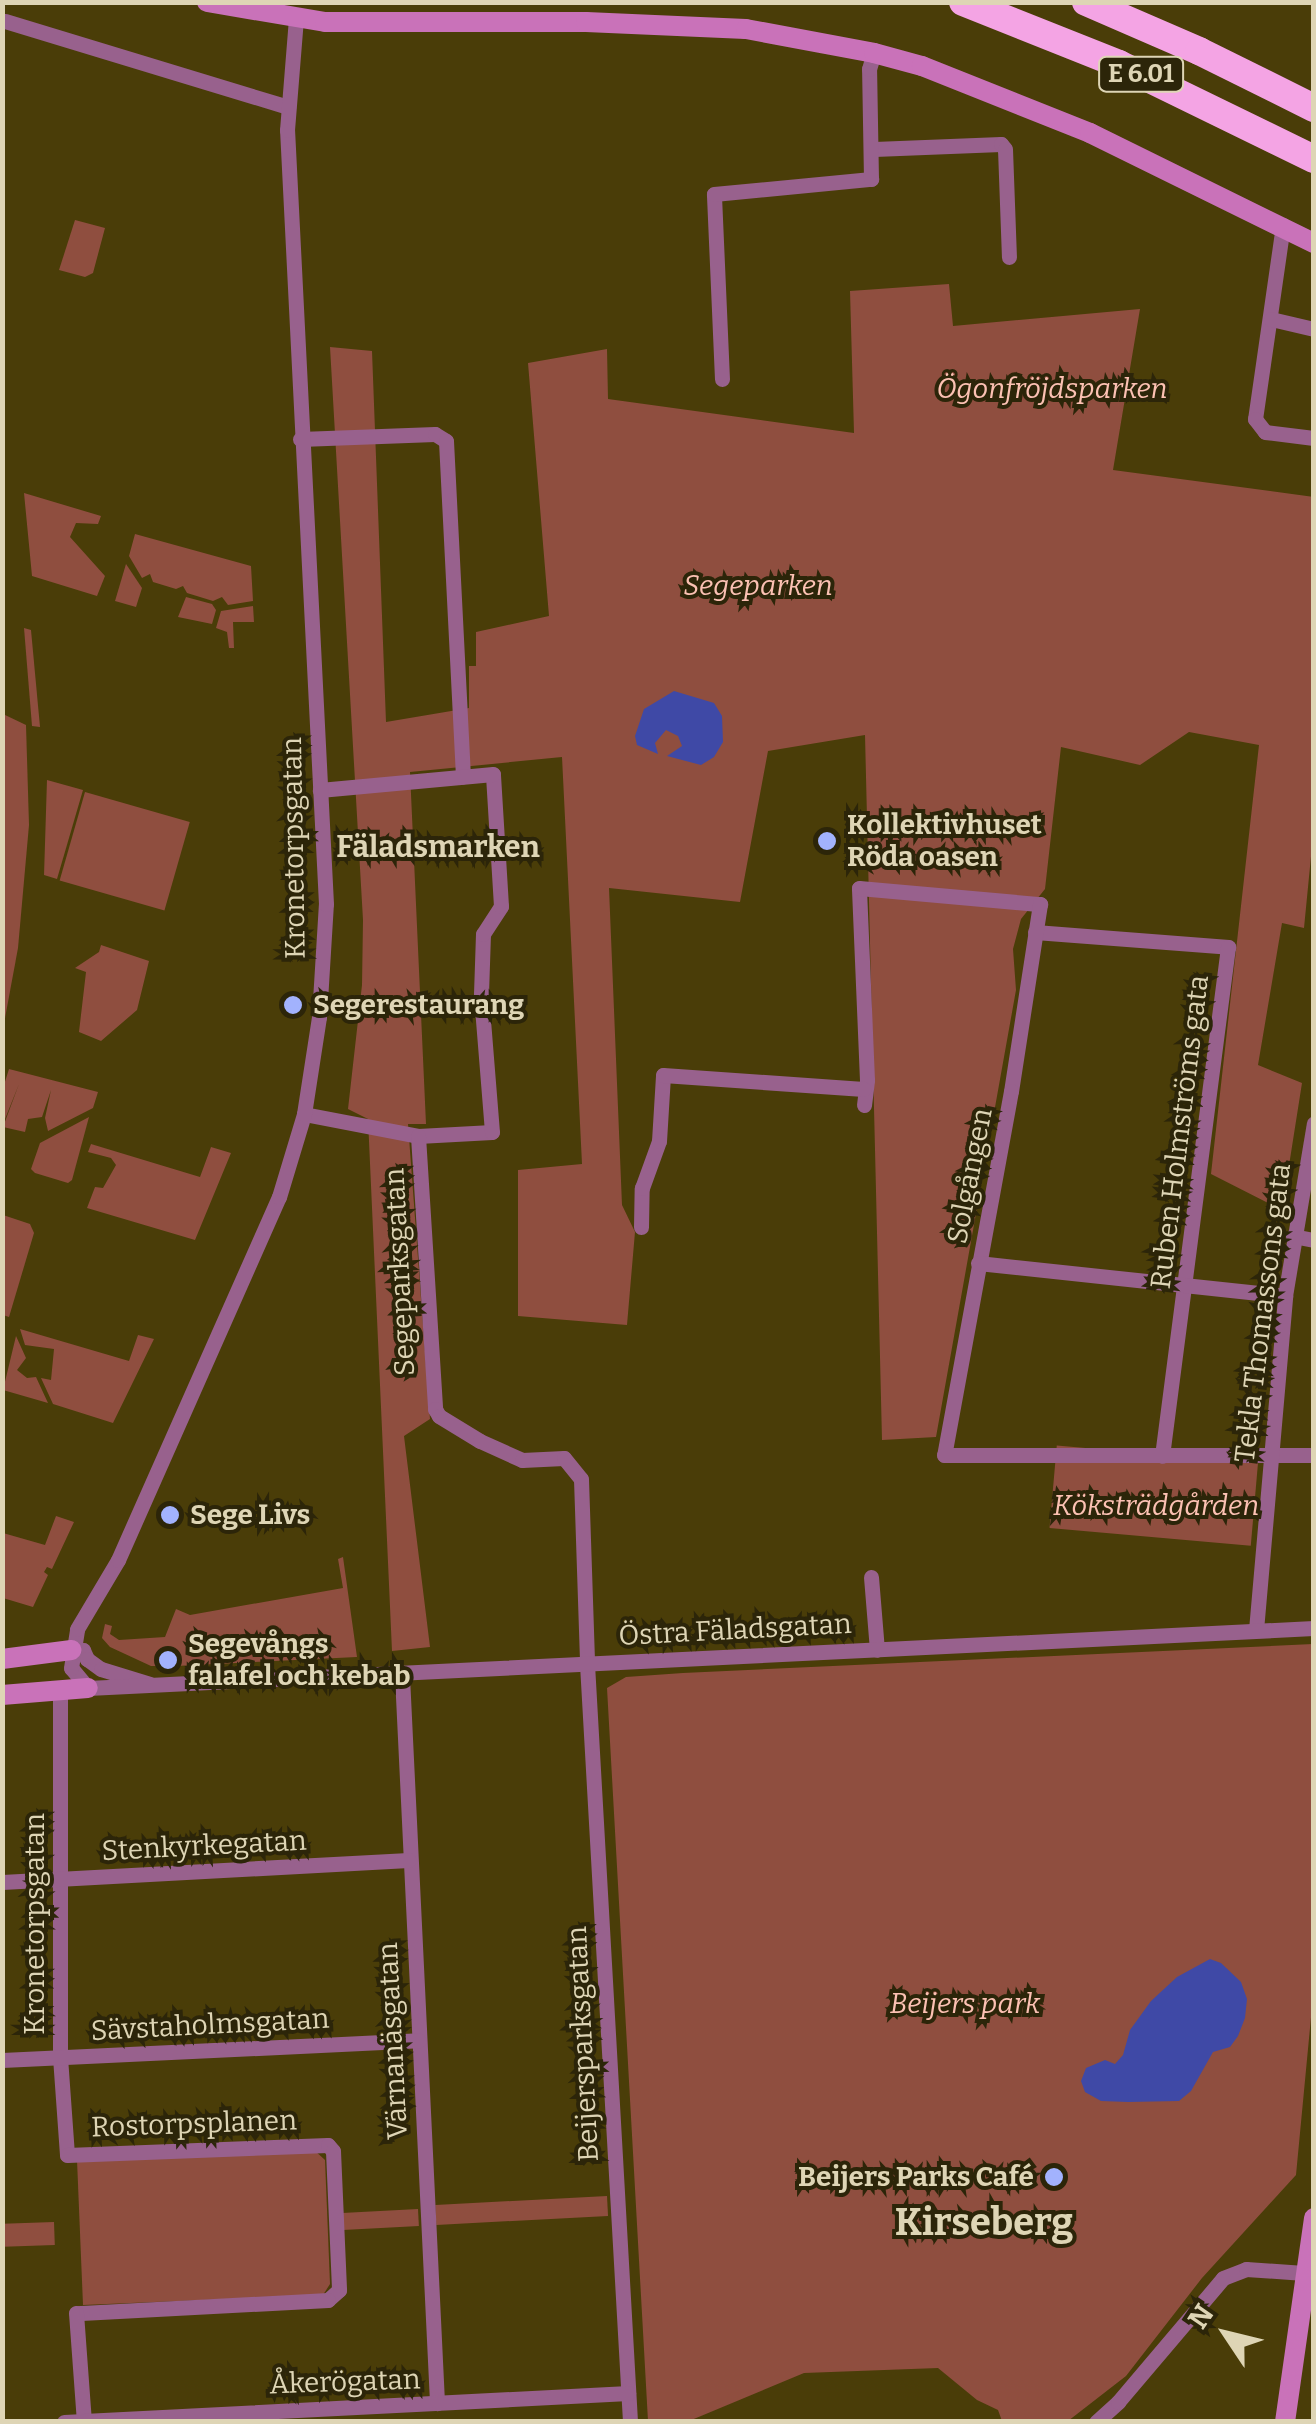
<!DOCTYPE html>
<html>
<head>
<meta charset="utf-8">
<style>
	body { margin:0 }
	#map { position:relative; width:1316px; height:2424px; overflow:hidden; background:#4a3d08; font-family:Bitter,serif }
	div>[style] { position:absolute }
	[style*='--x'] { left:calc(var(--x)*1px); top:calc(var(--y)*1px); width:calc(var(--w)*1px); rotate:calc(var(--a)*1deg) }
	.green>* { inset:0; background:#8f4e3f; transform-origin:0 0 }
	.water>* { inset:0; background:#3f49a6 }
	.street>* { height:15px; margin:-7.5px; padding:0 7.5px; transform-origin:7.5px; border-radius:7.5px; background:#98618d }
	.secondary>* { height:20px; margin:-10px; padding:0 10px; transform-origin:10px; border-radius:10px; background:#c972b9 }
	.highway>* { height:28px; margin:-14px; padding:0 14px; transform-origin:14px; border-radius:14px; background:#f4a4e4 }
	.dots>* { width:28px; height:28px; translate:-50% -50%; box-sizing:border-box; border:5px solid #2c2509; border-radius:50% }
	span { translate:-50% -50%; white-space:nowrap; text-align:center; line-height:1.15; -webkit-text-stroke:8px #2c2509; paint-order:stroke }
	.shield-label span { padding:2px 8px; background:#2c2509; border:2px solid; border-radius:8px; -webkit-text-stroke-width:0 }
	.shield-label { font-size:25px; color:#ded5b5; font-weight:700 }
	.park-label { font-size:28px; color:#fcc1b3; font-style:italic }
	.poi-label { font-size:28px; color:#ded5b5; font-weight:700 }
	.left { translate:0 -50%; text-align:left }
	.right { translate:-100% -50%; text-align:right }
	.street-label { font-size:28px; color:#ded5b5 }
	.neighbourhood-label { font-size:30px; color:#ded5b5; font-weight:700 }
	.district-label { font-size:38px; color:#ded5b5; font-weight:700 }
	.frame { position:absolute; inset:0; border:5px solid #ded5b5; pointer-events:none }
	.north { position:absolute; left:1176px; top:2284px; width:100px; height:100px; -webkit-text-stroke:8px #2c2509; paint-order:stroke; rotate:305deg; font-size:28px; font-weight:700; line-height:40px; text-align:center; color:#ded5b5 }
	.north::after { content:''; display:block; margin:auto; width:35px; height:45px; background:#ded5b5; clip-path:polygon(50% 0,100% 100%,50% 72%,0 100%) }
</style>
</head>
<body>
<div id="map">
	<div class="green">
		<div style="clip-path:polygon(75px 220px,105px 228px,93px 273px,85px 277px,59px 270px)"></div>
		<div style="clip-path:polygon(949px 284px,953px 326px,1140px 309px,1113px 470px,1314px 497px,1314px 826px,1304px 928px,1282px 923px,1258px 1065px,1302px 1083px,1282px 1210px,1211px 1174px,1259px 745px,1189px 732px,1140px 765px,1061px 747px,1045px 889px,1021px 919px,1013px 949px,1016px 990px,936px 1437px,882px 1440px,865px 735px,768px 751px,740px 902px,609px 888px,622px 1205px,635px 1232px,627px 1325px,518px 1316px,518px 1170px,582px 1164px,562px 757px,410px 772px,426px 1124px,408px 1124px,430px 1419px,404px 1436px,430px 1647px,392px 1651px,368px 1119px,348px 1109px,362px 985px,363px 920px,330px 347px,372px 351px,386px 722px,469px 708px,469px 666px,476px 666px,476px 632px,549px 616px,528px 363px,607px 349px,608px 399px,854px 433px,850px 291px)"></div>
		<div style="clip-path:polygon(24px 493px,101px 516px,98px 524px,76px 523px,70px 537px,105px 576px,97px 596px,32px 576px)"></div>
		<div style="clip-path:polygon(135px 534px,251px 566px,253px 601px,228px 605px,222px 597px,213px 601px,187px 593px,183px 586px,176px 589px,153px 582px,150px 574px,142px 578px,129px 556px)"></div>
		<div style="clip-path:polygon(126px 564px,142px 588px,136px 607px,115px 601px)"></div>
		<div style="clip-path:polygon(186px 597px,212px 604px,216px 610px,212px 624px,178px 617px)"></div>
		<div style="clip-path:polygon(253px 606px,254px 622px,233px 622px,234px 648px,229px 648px,227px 632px,216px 628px,221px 611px)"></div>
		<div style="clip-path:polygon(24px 628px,31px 630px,40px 727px,32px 726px)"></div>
		<div style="clip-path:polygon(3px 714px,26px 725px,29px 825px,18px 948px,3px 1029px)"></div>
		<div style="clip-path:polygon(47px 780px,83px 790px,57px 879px,44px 875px)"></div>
		<div style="left:85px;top:792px;width:109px;height:92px;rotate:16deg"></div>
		<div style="clip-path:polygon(101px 945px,149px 961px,137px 1010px,101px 1041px,79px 1032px,86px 972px,75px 968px,99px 952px)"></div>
		<div style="clip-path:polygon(9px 1069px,98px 1092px,93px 1108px,48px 1131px,45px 1118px,51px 1090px,42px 1117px,28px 1119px,25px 1132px,3px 1127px,19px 1084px,3px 1124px,3px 1088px)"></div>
		<div style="clip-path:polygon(89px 1117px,72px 1180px,68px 1183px,35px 1173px,31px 1169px,40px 1143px)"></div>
		<div style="clip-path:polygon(91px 1144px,200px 1177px,211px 1147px,231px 1153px,195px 1240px,87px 1208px,95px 1187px,103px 1188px,116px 1165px,111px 1158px,88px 1152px)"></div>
		<div style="clip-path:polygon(3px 1215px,30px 1224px,34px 1233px,9px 1317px,3px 1315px)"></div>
		<div style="clip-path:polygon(20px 1329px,129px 1361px,138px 1335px,154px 1339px,113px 1423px,53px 1404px,41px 1378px,51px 1380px,54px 1349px,25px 1345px)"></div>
		<div style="clip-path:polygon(16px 1336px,26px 1358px,17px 1370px,27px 1378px,36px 1377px,48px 1403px,3px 1390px)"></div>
		<div style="left:1258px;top:1463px;width:83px;height:202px;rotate:95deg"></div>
		<div style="clip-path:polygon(56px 1516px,74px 1522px,52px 1569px,47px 1567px,44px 1572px,48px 1575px,33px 1607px,3px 1598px,3px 1533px,45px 1545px)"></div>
		<div style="clip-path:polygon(343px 1557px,357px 1657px,176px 1666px,175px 1654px,159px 1654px,157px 1666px,151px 1666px,110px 1647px,102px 1638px,105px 1624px,112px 1626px,110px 1634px,119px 1640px,165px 1637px,176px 1609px,190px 1615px,343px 1588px,338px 1559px)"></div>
		<div style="clip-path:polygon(1313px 1644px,1314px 1986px,1296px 2175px,1202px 2278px,1126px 2376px,1068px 2421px,1002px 2421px,998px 2410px,977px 2400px,938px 2368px,804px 2373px,689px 2421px,648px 2421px,607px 1688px,626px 1677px,683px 1673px)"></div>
		<div style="clip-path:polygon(313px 2149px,325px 2160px,330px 2284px,323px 2295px,83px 2305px,77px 2160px)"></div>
		<div style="left:607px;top:2196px;width:20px;height:172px;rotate:87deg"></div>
		<div style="left:418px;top:2209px;width:17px;height:76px;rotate:87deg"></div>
		<div style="left:54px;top:2222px;width:23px;height:51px;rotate:88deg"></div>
	</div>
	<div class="water">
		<div style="clip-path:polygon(674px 691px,714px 703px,722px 716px,723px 742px,714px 757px,701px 765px,667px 756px,682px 746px,678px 736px,666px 730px,655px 743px,658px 754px,637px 745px,635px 736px,644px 709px)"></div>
		<div style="clip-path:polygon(1210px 1959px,1221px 1963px,1241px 1982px,1247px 1999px,1245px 2018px,1238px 2036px,1230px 2047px,1213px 2052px,1191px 2091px,1179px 2101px,1128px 2102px,1101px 2101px,1085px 2092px,1081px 2081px,1086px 2068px,1105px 2060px,1115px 2064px,1123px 2055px,1130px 2030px,1151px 2001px,1177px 1977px)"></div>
	</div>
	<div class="street">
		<div style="--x:5;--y:21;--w:296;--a:16.9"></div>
		<div style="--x:874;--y:149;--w:127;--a:-2.3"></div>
		<div style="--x:1001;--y:144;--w:6;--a:51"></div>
		<div style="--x:1005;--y:149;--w:108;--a:87.9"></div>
		<div style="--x:1283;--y:225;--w:196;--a:98.2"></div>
		<div style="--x:1255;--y:419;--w:16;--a:52"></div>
		<div style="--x:1265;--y:432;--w:49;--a:7"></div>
		<div style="--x:1271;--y:319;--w:44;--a:13.1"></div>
		<div style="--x:722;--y:379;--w:185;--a:-92.5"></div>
		<div style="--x:714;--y:194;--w:158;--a:-5.5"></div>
		<div style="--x:871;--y:179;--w:110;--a:-91"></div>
		<div style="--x:869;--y:69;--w:17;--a:-73"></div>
		<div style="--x:300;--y:439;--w:135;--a:-2.1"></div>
		<div style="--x:435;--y:434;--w:13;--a:32"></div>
		<div style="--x:446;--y:441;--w:336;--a:87.1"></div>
		<div style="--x:1035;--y:932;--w:194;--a:4.4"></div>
		<div style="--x:1228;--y:947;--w:513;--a:97.39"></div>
		<div style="--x:864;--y:1105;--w:25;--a:-83"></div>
		<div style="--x:867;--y:1080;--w:192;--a:-92.4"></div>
		<div style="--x:859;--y:888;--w:182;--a:5.1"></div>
		<div style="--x:1040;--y:904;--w:189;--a:98.8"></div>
		<div style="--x:1011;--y:1091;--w:370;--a:100.4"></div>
		<div style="--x:944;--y:1455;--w:370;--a:0"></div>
		<div style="--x:304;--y:1114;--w:116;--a:10.9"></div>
		<div style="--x:418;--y:1136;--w:74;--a:-3.1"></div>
		<div style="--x:492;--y:1132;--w:138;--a:-94.6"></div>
		<div style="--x:481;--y:994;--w:60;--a:-88.1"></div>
		<div style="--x:483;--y:934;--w:33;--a:-57"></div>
		<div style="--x:501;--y:906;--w:132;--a:-93.5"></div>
		<div style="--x:493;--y:774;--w:174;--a:174.7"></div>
		<div style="--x:418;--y:1136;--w:274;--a:86.4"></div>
		<div style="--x:435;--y:1409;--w:8;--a:60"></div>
		<div style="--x:439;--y:1416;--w:48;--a:31.4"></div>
		<div style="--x:480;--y:1441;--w:46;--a:24.3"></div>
		<div style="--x:522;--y:1460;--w:42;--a:-2.7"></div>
		<div style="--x:564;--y:1458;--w:27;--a:51"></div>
		<div style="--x:581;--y:1479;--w:185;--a:88.1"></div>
		<div style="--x:587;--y:1664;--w:759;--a:86.75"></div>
		<div style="--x:641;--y:1227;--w:39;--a:-89"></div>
		<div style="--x:642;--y:1188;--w:50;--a:-70.1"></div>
		<div style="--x:659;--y:1141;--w:66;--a:-86.5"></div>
		<div style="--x:663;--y:1075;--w:201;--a:4"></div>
		<div style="--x:1293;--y:1236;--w:21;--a:11"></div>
		<div style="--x:978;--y:1263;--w:309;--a:6.1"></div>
		<div style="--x:871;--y:1577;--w:73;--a:85.3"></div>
		<div style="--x:1256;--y:1630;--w:335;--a:-85"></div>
		<div style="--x:1285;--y:1296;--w:175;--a:-80.5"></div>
		<div style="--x:71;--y:1650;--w:12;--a:0"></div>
		<div style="--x:83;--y:1650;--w:10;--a:66"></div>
		<div style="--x:87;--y:1659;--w:17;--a:36"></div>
		<div style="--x:101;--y:1669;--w:51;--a:17"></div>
		<div style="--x:402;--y:1676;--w:728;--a:87.24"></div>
		<div style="--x:88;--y:1688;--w:26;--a:-130"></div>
		<div style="--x:71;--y:1668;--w:39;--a:-81"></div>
		<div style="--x:77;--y:1629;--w:80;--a:-59.3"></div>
		<div style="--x:118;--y:1560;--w:397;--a:-66.1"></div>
		<div style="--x:279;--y:1197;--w:87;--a:-73.2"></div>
		<div style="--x:304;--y:1114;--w:98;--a:-81.2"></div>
		<div style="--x:319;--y:1017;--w:113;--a:-86.5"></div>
		<div style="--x:326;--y:904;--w:775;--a:-92.88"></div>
		<div style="--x:287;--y:130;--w:111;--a:-85.4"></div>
		<div style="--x:88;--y:1688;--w:1227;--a:-2.8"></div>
		<div style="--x:60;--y:1692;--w:365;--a:90"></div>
		<div style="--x:60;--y:2057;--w:98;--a:85.9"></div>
		<div style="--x:67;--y:2155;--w:261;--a:-2.2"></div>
		<div style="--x:328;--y:2145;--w:8;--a:50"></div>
		<div style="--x:333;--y:2151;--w:139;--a:87.5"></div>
		<div style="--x:339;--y:2290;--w:15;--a:138"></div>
		<div style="--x:328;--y:2300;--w:252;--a:177"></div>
		<div style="--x:76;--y:2313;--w:109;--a:85.8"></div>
		<div style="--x:2;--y:1882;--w:407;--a:-3.1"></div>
		<div style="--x:2;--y:2060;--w:417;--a:-2.7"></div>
		<div style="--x:64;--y:2422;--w:565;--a:-2.94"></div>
		<div style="--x:1096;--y:2422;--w:30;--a:-42"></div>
		<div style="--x:1118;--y:2402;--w:162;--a:-49.7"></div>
		<div style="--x:1223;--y:2278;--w:25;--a:-21"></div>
		<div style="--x:1246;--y:2269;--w:58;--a:3.9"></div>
	</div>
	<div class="secondary">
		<div style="--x:207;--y:2;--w:120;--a:9.6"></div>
		<div style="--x:325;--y:22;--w:261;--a:0"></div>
		<div style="--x:586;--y:22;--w:160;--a:2.5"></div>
		<div style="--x:746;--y:29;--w:130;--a:10.6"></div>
		<div style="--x:874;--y:53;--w:50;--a:15.2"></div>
		<div style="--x:922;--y:66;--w:181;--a:21.7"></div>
		<div style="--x:1090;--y:133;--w:250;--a:26.2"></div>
		<div style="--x:2;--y:1659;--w:70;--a:-7.4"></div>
		<div style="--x:2;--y:1695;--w:86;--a:-4.7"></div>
		<div style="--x:1285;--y:2422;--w:206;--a:-81.9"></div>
	</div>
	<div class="highway">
		<div style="--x:963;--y:2;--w:168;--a:21.7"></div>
		<div style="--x:1119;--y:64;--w:217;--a:26"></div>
		<div style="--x:1086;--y:2;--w:123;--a:23.4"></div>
		<div style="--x:1199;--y:51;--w:128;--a:26.4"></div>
	</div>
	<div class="dots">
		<div style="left:827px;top:841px;background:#a2b2fd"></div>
		<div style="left:293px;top:1005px;background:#a2b2fd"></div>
		<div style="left:170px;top:1515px;background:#a2b2fd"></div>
		<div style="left:168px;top:1660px;background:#a2b2fd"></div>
		<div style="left:1054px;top:2177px;background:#a2b2fd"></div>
	</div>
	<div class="shield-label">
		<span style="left:1141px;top:74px">E 6.01</span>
	</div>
	<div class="park-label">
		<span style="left:1052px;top:389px">Ögonfröjdsparken</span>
		<span style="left:758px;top:586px">Segeparken</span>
		<span style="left:1156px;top:1506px">Köksträdgården</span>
		<span style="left:965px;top:2004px">Beijers park</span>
	</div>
	<div class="poi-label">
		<span class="left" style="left:847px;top:841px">Kollektivhuset<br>Röda oasen</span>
		<span class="left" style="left:313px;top:1005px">Segerestaurang</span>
		<span class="left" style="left:190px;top:1515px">Sege Livs</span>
		<span class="left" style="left:188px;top:1660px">Segevångs<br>falafel och kebab</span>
		<span class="right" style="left:1034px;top:2177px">Beijers Parks Café</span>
	</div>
	<div class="street-label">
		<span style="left:294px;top:848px;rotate:-91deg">Kronetorpsgatan</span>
		<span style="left:1180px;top:1132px;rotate:-83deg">Ruben Holmströms gata</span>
		<span style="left:970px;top:1176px;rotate:-79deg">Solgången</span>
		<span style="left:400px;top:1272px;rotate:-93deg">Segeparksgatan</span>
		<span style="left:1263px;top:1313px;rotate:-83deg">Tekla Thomassons gata</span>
		<span style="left:735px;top:1630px;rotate:-3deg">Östra Fäladsgatan</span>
		<span style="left:204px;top:1846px;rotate:-3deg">Stenkyrkegatan</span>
		<span style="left:35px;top:1924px;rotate:-90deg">Kronetorpsgatan</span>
		<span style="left:210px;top:2025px;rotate:-3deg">Sävstaholmsgatan</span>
		<span style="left:393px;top:2041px;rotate:-93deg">Värnanäsgatan</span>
		<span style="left:583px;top:2044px;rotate:-93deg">Beijersparksgatan</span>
		<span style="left:194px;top:2124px;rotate:-2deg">Rostorpsplanen</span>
		<span style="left:345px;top:2382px;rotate:-2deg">Åkerögatan</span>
	</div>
	<div class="neighbourhood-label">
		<span style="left:438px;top:847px">Fäladsmarken</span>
	</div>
	<div class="district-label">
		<span style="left:984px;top:2223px">Kirseberg</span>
	</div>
	<div class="frame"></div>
	<div class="north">N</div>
</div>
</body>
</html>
